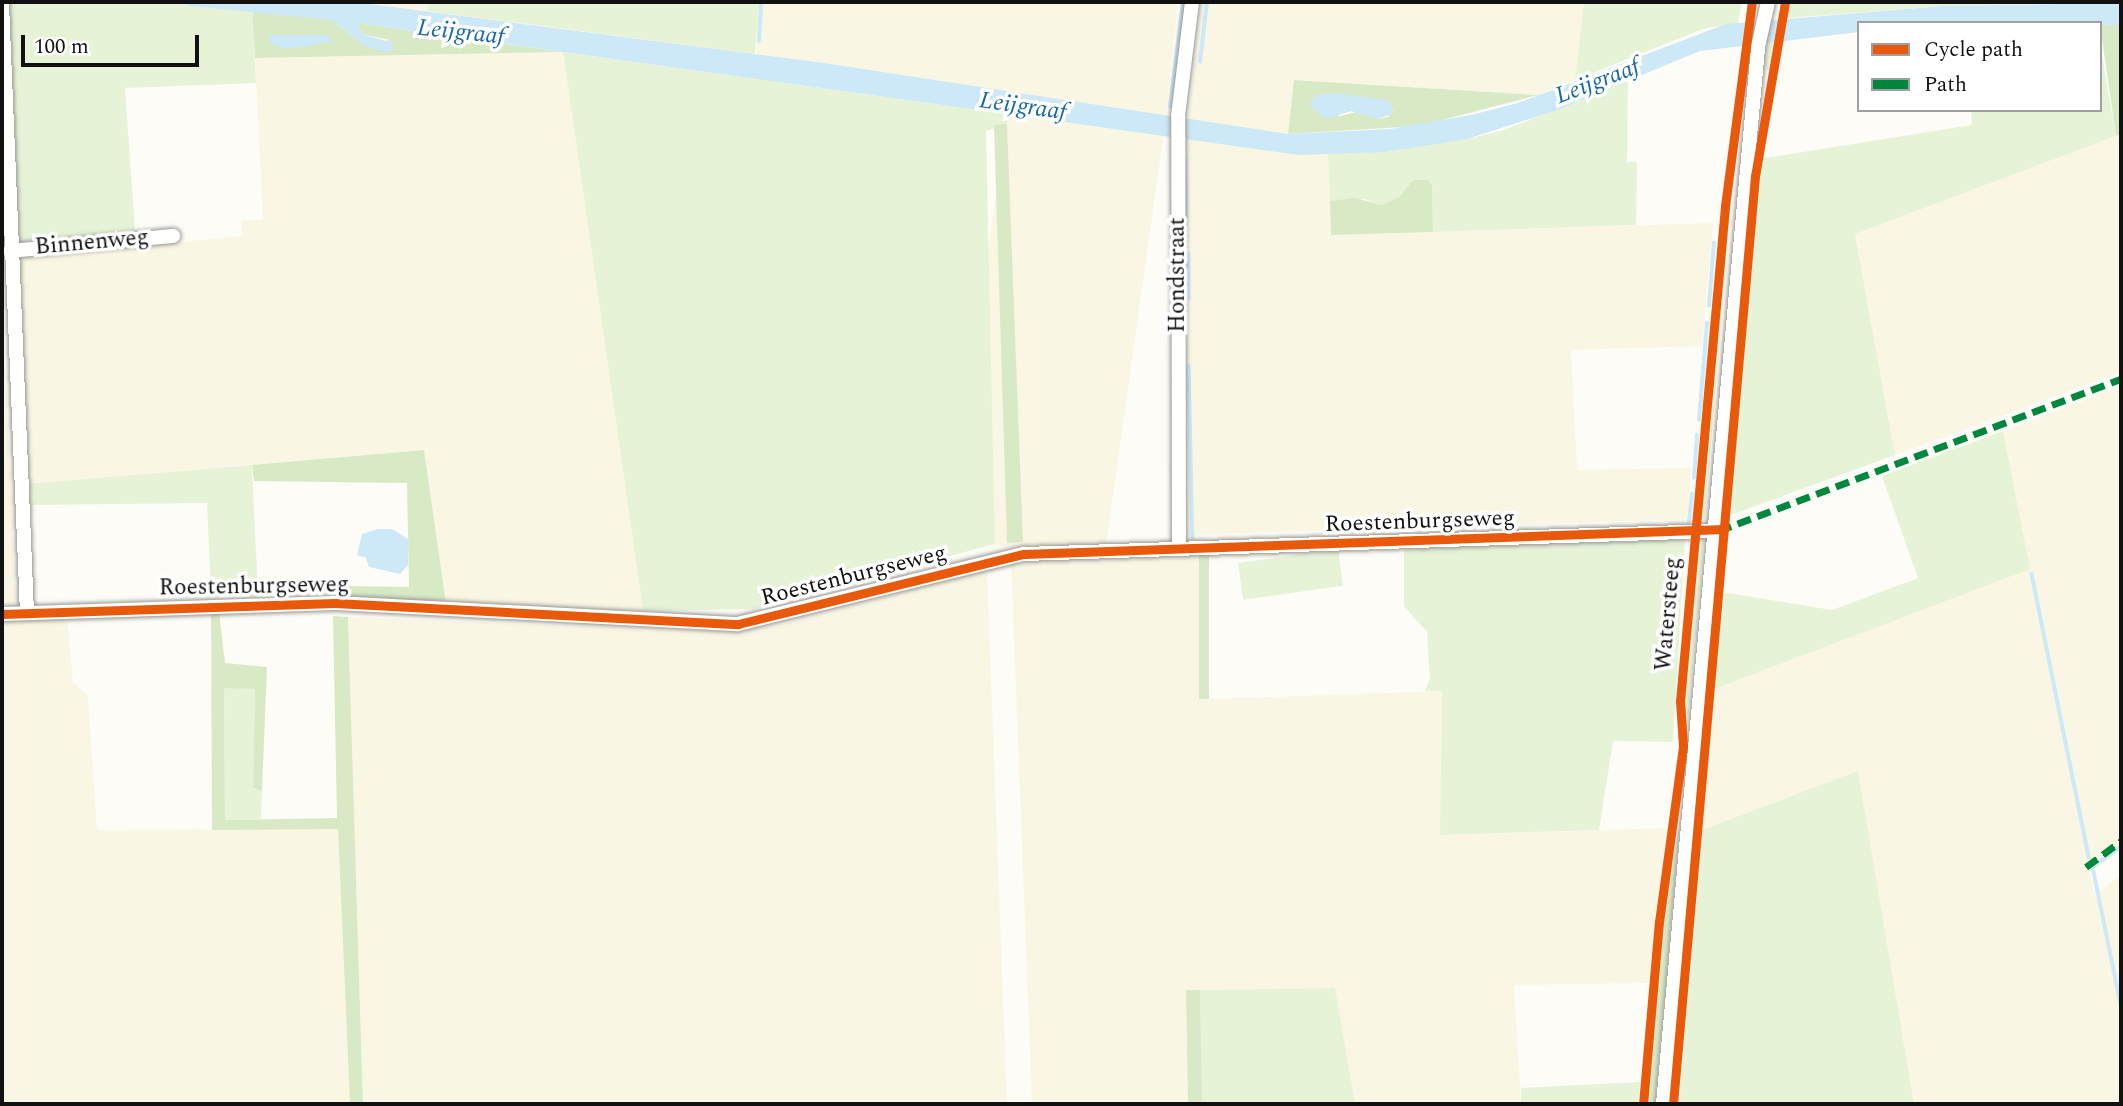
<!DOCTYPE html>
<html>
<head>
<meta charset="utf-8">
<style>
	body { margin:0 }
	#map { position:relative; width:2123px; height:1106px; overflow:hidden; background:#fdfcf7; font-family:Spectral,serif }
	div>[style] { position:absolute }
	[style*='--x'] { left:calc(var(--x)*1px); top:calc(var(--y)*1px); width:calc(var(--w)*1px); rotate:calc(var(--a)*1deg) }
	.farmland>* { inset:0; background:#f9f7e4; transform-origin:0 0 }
	.green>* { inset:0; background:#e7f3d7; transform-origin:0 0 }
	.forest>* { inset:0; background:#d8eac5; transform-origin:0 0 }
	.water>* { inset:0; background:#cde8f7 }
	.stream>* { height:3.5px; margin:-1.75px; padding:0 1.75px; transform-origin:1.75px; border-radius:1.75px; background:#cde8f7 }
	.roads { filter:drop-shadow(0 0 2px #979795) drop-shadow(0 0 2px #979795) }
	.minor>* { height:14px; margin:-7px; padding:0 7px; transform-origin:7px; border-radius:7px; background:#fffffe }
	.quiet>* { height:7px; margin-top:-3.5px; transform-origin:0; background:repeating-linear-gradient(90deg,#00873e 0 14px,transparent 0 21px) }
	.cycleway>* { height:9px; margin:-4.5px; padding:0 4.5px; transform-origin:4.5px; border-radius:4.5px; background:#e8590c }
	span { translate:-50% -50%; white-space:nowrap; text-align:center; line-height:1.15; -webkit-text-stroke:7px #fff; paint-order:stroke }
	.street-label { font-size:23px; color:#111 }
	.water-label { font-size:24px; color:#1768a6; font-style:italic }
	.frame { position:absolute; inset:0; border:4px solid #111; pointer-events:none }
	.legend { position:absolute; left:1857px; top:21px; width:245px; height:91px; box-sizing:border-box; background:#fff; border:2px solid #a0a0a0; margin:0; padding:9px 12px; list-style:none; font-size:21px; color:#111 }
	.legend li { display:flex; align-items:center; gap:14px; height:35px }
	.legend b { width:35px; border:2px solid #a0a0a0 }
	.scale { position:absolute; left:21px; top:35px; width:178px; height:32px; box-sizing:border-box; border:4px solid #111; border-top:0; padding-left:9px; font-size:21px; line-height:24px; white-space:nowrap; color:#111; -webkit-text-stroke:5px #fff; paint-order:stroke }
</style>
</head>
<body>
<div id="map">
	<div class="farmland">
		<div style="clip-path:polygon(355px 2px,429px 2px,427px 11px)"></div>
		<div style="clip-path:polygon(759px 2px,1178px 2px,1165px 117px,756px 54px)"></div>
		<div style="clip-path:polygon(1202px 2px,1584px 2px,1575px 80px,1538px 95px,1295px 80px,1288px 134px,1188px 120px)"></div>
		<div style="clip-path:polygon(563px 52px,643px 611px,446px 603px,424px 450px,25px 484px,16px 258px,242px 236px,241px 221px,263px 219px,255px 58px)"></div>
		<div style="left:1007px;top:114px;width:158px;height:428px;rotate:8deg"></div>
		<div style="clip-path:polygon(2121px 134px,2121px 372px,1895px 455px,1855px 234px)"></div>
		<div style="clip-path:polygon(1186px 139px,1328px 154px,1332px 235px,1713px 223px,1702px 346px,1571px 350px,1577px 470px,1691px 468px,1687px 519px,1188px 535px)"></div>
		<div style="clip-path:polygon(2px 307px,16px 603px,2px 604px)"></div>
		<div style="clip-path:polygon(2121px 386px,2121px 849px,2090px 873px,2095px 895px,2121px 875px,2121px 1104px,1914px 1104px,1858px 772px,1702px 830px,1714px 689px,2029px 569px,2003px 431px)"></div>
		<div style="clip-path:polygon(1199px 554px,1209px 699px,1442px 691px,1441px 835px,1668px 828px,1648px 983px,1514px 985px,1521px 1104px,1355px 1104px,1334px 988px,1186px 991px,1188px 1104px,1032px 1104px,1011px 561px)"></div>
		<div style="clip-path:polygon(987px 570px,1007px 1104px,363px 1104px,348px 617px,735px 632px,783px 624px)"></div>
		<div style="clip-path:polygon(67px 617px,73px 683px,88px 696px,97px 830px,338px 829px,350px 1104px,2px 1104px,2px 621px)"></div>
	</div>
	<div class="green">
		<div style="clip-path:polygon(7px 2px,163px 2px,252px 9px,256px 83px,125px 88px,135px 231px,16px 242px)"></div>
		<div style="clip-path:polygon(429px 2px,759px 2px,755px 54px,427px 11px)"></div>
		<div style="clip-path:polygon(1584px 2px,1742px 2px,1738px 23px,1703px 29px,1575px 80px)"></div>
		<div style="clip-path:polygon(1790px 2px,2121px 2px,1942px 6px,1787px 18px)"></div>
		<div style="clip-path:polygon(1776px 40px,1770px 71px,1764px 70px,1765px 41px)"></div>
		<div style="clip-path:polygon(1744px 43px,1705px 518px,1696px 519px,1727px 165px)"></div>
		<div style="clip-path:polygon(2100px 44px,2116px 136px,1855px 234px,1895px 455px,1728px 516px,1759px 159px,1972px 125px,1971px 110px,2100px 110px)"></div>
		<div style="clip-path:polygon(563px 52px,1007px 114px,1007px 124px,986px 131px,995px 544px,752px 609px,643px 611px)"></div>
		<div style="clip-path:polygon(1628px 81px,1627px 162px,1637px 162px,1636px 225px,1433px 232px,1432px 186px,1413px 180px,1399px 197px,1382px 205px,1364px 199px,1330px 201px,1328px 154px,1467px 139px,1504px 130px)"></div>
		<div style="clip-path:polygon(2003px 431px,2030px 569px,1714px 689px,1722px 592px,1832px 610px,1918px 578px,1882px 476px)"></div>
		<div style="clip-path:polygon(252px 465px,258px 596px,211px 597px,207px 503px,27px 505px,25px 484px)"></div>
		<div style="clip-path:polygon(1685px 538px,1673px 742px,1613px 741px,1599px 830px,1440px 835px,1442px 691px,1425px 691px,1430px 678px,1427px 632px,1404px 606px,1404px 547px)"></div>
		<div style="clip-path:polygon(1695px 538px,1704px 539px,1685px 755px,1681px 693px)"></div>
		<div style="left:1338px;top:549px;width:37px;height:101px;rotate:82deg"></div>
		<div style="clip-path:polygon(224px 688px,255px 688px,253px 788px,262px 791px,261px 819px,225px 820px)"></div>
		<div style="clip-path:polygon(1858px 771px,1914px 1104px,1679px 1104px,1702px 830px)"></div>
		<div style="clip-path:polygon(1335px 988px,1355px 1104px,1201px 1104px,1200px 990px)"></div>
		<div style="clip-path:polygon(1640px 1082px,1638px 1104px,1521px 1104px,1521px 1088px)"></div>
	</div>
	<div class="forest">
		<div style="clip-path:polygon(252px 9px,332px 20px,365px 46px,389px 40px,362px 34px,357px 23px,563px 52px,255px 58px)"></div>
		<div style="clip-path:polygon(2100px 25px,2121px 25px,2121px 134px,2116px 136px)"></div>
		<div style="clip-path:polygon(evenodd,1294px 80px,1538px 95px,1419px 126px,1288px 134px,1294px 80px,1312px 109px,1393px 110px,1388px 117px,1378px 119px,1357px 112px,1340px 116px,1312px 109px)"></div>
		<div style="clip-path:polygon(1007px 124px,1023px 542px,1007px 543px,994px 125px)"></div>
		<div style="clip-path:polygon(1413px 180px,1428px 180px,1432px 186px,1433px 232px,1331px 235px,1330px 201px,1355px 198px,1382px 205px,1399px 197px)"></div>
		<div style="clip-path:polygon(424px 450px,446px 603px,341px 599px,346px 586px,409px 587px,407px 483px,254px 481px,252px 465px)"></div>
		<div style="left:1199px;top:554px;width:10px;height:145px"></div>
		<div style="clip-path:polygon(211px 612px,219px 612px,225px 663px,267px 667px,262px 791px,253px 788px,255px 689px,224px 688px,225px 820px,337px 818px,333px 616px,348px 617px,363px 1104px,350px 1104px,338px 829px,212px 830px)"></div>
		<div style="clip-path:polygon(1680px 821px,1655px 1104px,1645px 1104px,1663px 908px)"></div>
		<div style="left:1200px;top:990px;width:114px;height:14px;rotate:89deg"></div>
	</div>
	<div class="water">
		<div style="clip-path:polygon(163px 2px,355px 2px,824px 63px,1288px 134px,1390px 129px,1471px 115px,1518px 103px,1726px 24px,1942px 6px,2121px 3px,2121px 25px,1859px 23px,1859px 32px,1700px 51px,1557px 110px,1467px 139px,1385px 152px,1299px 155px,357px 23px,362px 34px,393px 43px,391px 52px,384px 52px,365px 46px,332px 20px)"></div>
		<div style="clip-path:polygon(269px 35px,326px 35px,333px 41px,287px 49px,270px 43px)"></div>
		<div style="clip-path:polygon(1336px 93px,1385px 100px,1391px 103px,1392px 114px,1378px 119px,1351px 111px,1327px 119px,1310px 107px,1315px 95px)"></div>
		<div style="clip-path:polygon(378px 529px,392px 529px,408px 539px,408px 565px,400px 574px,369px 567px,366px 558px,357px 555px,362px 534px)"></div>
	</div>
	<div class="stream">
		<div style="--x:191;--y:4;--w:101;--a:5.7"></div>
		<div style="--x:759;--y:41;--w:39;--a:-87"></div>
		<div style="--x:1200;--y:62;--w:60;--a:-83.3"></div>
		<div style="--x:1170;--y:107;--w:106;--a:-82.9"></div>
		<div style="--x:1186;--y:159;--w:62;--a:89.1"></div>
		<div style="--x:1189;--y:254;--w:45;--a:90"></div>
		<div style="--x:1709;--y:306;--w:63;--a:-85.5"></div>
		<div style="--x:1189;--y:366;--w:172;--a:88.7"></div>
		<div style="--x:1699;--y:420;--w:97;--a:-85.3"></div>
		<div style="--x:1694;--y:478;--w:43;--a:-86"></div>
		<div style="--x:1689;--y:522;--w:28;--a:-84"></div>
		<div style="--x:2032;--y:574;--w:289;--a:78.6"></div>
		<div style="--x:2121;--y:847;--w:34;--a:144"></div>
		<div style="--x:2093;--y:867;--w:141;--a:78.5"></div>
	</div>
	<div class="roads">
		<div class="minor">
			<div style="--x:2;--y:4;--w:609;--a:87.65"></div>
			<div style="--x:10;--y:251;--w:164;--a:-5.3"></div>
			<div style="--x:1179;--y:549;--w:433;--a:-90.1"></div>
			<div style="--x:1178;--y:116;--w:115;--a:-83"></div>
			<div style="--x:2;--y:614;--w:333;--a:-1.9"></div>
			<div style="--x:335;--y:603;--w:404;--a:3"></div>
			<div style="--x:738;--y:624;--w:294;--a:-13.8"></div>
			<div style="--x:1024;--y:554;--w:691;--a:-1.91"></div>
			<div style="--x:1663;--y:1104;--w:1061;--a:-84.86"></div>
			<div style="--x:1758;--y:47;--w:46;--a:-77.5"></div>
		</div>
	</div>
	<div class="quiet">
		<div style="--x:1718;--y:531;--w:431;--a:-20.7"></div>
		<div style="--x:2086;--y:867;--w:44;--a:-36.6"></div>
	</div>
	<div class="cycleway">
		<div style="--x:2;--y:614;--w:333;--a:-1.9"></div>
		<div style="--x:335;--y:603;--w:404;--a:3"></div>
		<div style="--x:738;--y:624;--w:294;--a:-13.8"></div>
		<div style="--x:1024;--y:554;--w:701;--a:-2.04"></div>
		<div style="--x:1643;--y:1104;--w:183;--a:-85"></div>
		<div style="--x:1659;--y:922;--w:178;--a:-82.2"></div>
		<div style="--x:1683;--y:746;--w:45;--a:-93.8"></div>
		<div style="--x:1680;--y:701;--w:497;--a:-84.8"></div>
		<div style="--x:1725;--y:206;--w:206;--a:-82.5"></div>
		<div style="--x:1673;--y:1104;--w:932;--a:-84.95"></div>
		<div style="--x:1755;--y:176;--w:177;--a:-80.2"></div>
	</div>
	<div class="street-label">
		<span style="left:92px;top:243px;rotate:-5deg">Binnenweg</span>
		<span style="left:1178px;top:275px;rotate:-90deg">Hondstraat</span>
		<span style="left:1420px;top:522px;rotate:-2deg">Roestenburgseweg</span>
		<span style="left:854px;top:576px;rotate:-14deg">Roestenburgseweg</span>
		<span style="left:254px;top:587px;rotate:-1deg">Roestenburgseweg</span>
		<span style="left:1669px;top:614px;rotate:-85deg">Watersteeg</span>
	</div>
	<div class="water-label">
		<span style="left:461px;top:33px;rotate:6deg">Leijgraaf</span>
		<span style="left:1598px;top:82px;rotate:-21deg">Leijgraaf</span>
		<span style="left:1023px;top:107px;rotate:8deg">Leijgraaf</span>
	</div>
	<div class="frame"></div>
	<ul class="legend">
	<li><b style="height:9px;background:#e8590c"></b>Cycle path</li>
	<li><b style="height:9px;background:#00873e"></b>Path</li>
	</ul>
	<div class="scale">100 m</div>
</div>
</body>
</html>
